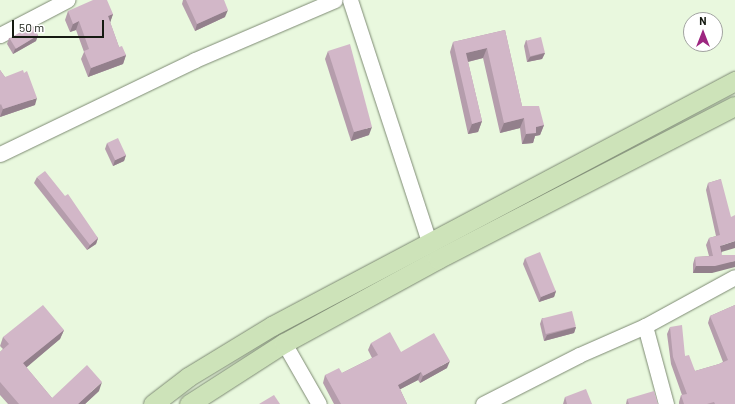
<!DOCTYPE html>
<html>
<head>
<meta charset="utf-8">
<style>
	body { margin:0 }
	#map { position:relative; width:735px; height:404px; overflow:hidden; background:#e9f8de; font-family:Barlow,sans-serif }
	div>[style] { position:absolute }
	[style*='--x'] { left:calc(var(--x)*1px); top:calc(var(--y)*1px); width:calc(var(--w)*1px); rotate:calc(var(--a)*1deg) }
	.roads { filter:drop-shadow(0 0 1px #7d8a73) drop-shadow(0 0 1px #7d8a73) }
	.minor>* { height:15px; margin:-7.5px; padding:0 7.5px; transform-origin:7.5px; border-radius:7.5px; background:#fff }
	.major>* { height:19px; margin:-9.5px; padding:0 9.5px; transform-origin:9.5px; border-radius:9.5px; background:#cde3b9 }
	.wall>* { inset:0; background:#b59dac }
	.shaded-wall>* { inset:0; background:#93808c }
	.building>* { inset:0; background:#d2b7c8; transform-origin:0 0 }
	span { translate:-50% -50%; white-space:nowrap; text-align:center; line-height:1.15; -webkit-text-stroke:3px #fff; paint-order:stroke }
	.north { position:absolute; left:683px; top:12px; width:40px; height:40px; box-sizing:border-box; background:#fff; border:1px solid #a1a3a0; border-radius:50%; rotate:0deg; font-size:11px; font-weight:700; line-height:16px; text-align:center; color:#151a11 }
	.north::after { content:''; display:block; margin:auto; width:14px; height:18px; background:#9d2680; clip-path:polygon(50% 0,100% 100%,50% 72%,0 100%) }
	.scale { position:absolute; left:12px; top:20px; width:92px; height:18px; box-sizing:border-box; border:2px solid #151a11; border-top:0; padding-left:5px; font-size:12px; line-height:14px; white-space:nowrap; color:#151a11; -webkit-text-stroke:3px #fff; paint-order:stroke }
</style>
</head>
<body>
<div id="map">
	<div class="roads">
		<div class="minor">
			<div style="--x:350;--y:0;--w:255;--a:71.9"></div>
			<div style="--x:0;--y:35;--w:76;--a:-27.6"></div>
			<div style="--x:0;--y:154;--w:216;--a:-25.7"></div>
			<div style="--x:195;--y:60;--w:152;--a:-23.2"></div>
			<div style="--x:645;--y:326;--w:81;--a:74.9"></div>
			<div style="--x:284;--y:343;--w:70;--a:60.2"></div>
			<div style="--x:483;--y:404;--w:108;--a:-27"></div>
			<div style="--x:579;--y:355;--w:72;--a:-23.7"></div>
			<div style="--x:645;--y:326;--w:102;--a:-28.6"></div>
		</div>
		<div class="major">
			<div style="--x:153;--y:404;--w:44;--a:-37.6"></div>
			<div style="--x:188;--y:377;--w:98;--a:-31.3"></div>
			<div style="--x:272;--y:326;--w:524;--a:-27.89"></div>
			<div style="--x:189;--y:404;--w:113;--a:-32.7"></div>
			<div style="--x:284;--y:343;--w:175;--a:-28.6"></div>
			<div style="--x:438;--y:259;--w:334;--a:-27.3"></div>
		</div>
	</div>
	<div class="wall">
		<div style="clip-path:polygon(183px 0,224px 0,225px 17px,195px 31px,182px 4px)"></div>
		<div style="clip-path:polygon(68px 11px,113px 14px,110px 22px,119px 47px,126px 55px,123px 64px,88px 77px,81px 59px,84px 52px,76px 30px,70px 32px,65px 20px)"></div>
		<div style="clip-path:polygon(505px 30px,522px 106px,544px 125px,540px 135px,535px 136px,533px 143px,522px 144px,520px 128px,500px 133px,483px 58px,468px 62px,482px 121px,478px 132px,468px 134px,450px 52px,453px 42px)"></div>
		<div style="clip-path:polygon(38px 35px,36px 41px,13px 54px,7px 44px,9px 38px)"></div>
		<div style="clip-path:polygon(526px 40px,545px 53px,542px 59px,527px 62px,524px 46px)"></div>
		<div style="clip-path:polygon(328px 51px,369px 135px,351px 141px,325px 59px)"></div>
		<div style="clip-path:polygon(0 70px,5px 77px,35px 105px,0 117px)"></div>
		<div style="clip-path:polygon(107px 143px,126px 155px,124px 161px,113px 166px,105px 149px)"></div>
		<div style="clip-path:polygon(37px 177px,98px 238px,96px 244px,87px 250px,34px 183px)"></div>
		<div style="clip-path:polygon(721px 179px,722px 252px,712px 273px,693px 273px,693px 264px,695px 257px,709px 256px,706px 245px,709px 238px,716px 236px,706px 190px,708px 183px)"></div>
		<div style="clip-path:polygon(525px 258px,556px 291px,554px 297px,539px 302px,523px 264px)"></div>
		<div style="clip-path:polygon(735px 305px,735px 404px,679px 404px,679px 402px,681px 395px,682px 395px,671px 364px,667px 334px,670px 327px,685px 356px,695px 371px,719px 364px,723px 362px,708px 323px,710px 316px)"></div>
		<div style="clip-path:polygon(542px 318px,576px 327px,574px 333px,544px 341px,540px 324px)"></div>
		<div style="clip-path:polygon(64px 330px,60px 339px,26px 367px,52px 398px,99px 391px,85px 404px,8px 404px,0 395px,0 352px,3px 349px,0 346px,3px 337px)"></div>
		<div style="clip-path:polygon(371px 343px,401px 352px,447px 368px,420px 383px,418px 380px,400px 389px,407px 404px,334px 404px,323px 383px,325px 375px,342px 373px,372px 358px,368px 350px)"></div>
		<div style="clip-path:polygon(565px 397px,592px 404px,563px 404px)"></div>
		<div style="clip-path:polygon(627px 399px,658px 404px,626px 404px)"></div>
	</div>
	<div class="shaded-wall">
		<div style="clip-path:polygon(228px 10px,225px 17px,195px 31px,197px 24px)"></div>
		<div style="clip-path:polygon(113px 14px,110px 23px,108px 16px)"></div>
		<div style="clip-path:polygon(79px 21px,76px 30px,70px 32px,73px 24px)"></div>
		<div style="clip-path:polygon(38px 35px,36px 41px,13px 54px,15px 49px)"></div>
		<div style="clip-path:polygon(487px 48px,483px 58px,463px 63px,466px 53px)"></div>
		<div style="clip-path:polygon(545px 53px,542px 59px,527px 62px,530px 57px)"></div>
		<div style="clip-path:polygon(126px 55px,123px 64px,88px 77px,91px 68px)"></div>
		<div style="clip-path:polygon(37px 98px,35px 105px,0 117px,3px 109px)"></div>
		<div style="clip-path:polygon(524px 118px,520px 128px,500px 133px,504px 123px)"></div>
		<div style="clip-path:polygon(482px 121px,478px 132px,468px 134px,472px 124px)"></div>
		<div style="clip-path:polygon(544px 125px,540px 135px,535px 136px,533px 143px,522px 144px,526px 134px,536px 127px)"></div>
		<div style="clip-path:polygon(372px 127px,369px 135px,351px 141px,354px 132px)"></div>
		<div style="clip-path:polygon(126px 155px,124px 161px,113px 166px,115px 160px)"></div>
		<div style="clip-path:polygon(98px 238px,96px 244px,87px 250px,90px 245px)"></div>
		<div style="clip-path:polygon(735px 241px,735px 248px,718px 253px,720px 246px)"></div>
		<div style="clip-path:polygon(735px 261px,735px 267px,712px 273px,693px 273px,696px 266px)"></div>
		<div style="clip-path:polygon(556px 291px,554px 297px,539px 302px,541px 297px)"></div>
		<div style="clip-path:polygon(576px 327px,574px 333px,544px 341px,547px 335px)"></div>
		<div style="clip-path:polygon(64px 330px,60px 339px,20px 373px,23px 363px)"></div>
		<div style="clip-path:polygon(450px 361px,447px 368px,420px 383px,423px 376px)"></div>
		<div style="clip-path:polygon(421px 372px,418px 380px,395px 392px,398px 385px)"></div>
		<div style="clip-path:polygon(102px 382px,99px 391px,85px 404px,78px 404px)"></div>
	</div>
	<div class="building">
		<div style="clip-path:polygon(93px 0,107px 0,113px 14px,108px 16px,119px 47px,122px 46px,126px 55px,91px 68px,84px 51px,89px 49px,79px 21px,73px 24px,68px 11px)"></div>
		<div style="clip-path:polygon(186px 0,224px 0,228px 10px,197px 24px)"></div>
		<div style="left:32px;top:25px;width:12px;height:26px;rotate:59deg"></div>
		<div style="clip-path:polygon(505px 30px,522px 106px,539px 106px,544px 125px,536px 127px,536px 133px,526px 134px,524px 118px,504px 123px,487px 48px,466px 53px,482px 121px,472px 124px,453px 42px)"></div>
		<div style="left:541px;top:37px;width:16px;height:15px;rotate:76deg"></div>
		<div style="clip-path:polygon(350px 44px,372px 127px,354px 132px,328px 51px)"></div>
		<div style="clip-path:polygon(0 70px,5px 77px,23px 70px,24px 73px,27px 71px,37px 98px,3px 109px,1px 104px,0 105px)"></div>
		<div style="left:118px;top:138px;width:19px;height:12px;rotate:65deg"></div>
		<div style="clip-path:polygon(45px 171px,65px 196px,68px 194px,98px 238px,90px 245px,37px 177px)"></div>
		<div style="clip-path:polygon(721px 179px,731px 217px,735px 215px,735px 241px,720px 246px,722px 255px,735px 255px,735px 261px,715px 266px,696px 266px,695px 257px,713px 256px,709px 238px,720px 235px,708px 183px)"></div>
		<div style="left:540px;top:252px;width:42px;height:16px;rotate:68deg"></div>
		<div style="clip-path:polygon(43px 305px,64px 330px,23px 363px,52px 398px,87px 365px,102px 382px,78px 404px,19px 404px,0 382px,0 352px,9px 344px,3px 337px)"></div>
		<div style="clip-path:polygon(735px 305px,735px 404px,715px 404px,714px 402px,707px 404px,684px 404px,681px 395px,687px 394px,673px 357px,670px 327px,682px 325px,685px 356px,689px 355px,695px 371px,719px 364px,728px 360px,710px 316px)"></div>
		<div style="left:572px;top:311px;width:16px;height:31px;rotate:76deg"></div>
		<div style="clip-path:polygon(390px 332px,401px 352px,434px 333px,450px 361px,423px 376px,421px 372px,398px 385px,407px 404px,341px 404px,325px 375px,339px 368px,342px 373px,378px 355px,371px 343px)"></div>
		<div style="clip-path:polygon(586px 389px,592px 404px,567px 404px,565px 397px)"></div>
		<div style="clip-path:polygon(654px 391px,658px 404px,629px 404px,627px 399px)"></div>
		<div style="clip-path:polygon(274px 395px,280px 404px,259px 404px)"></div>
	</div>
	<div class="north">N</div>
	<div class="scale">50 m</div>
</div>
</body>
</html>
